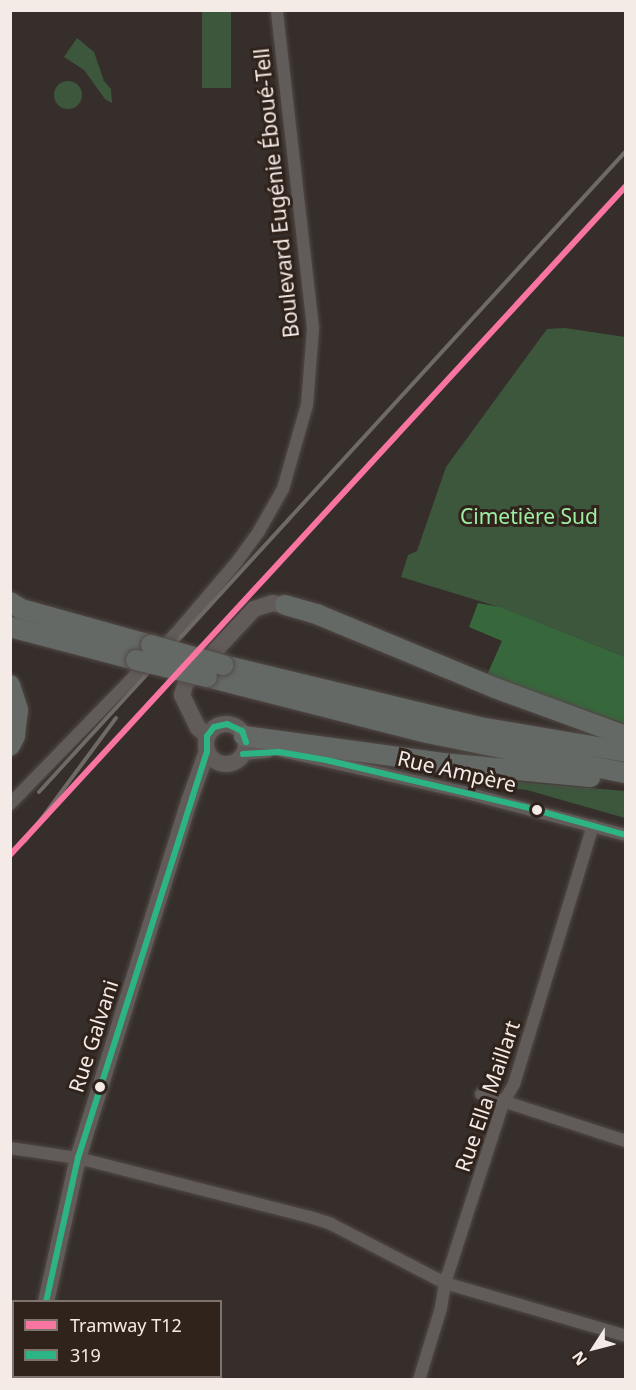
<!DOCTYPE html>
<html>
<head>
<meta charset="utf-8">
<style>
	body { margin:0 }
	#map { position:relative; width:636px; height:1390px; overflow:hidden; background:#362e2a; font-family:"Noto Sans",sans-serif }
	div>[style] { position:absolute }
	[style*='--x'] { left:calc(var(--x)*1px); top:calc(var(--y)*1px); width:calc(var(--w)*1px); rotate:calc(var(--a)*1deg) }
	.green>* { inset:0; background:#3d573d; transform-origin:0 0 }
	.round { border-radius:50% }
	.forest>* { inset:0; background:#37683c }
	.roads { filter:drop-shadow(0 0 2px #504946) drop-shadow(0 0 2px #504946) }
	.street>* { height:12px; margin:-6px; padding:0 6px; transform-origin:6px; border-radius:6px; background:#615c59 }
	.secondary>* { height:16px; margin:-8px; padding:0 8px; transform-origin:8px; border-radius:8px; background:#615c59 }
	.secondary>.ring { margin:-8px; padding:0; box-sizing:content-box; background:none; border:16px solid #615c59; border-radius:50% }
	.primary>* { height:20px; margin:-10px; padding:0 10px; transform-origin:10px; border-radius:10px; background:#656966 }
	.rail>* { height:4px; margin:-2px; padding:0 2px; transform-origin:2px; border-radius:2px; background:#706a66 }
	.bridges { filter:drop-shadow(0 0 2px #504946) drop-shadow(0 0 2px #504946) }
	.primary-bridge>* { height:20px; margin:-10px; padding:0 10px; transform-origin:10px; border-radius:10px; background:#656966 }
	.bus-1>* { height:6px; margin:-3px; padding:0 3px; transform-origin:3px; border-radius:3px; background:#2db484 }
	.tram-1>* { height:6px; margin:-3px; padding:0 3px; transform-origin:3px; border-radius:3px; background:#f874a1 }
	.dots>* { width:16px; height:16px; translate:-50% -50%; box-sizing:border-box; border:3px solid #30231c; border-radius:50% }
	span { translate:-50% -50%; white-space:nowrap; text-align:center; line-height:1.15; -webkit-text-stroke:6px #30231c; paint-order:stroke }
	.street-label { font-size:21px; color:#f4eae6 }
	.park-label { font-size:21px; color:#9ceea3 }
	.frame { position:absolute; inset:0; border:12px solid #f4eae6; pointer-events:none }
	.legend { position:absolute; left:12px; top:1300px; width:210px; height:78px; box-sizing:border-box; background:#30231c; border:2px solid #7e736d; margin:0; padding:8px 10px; list-style:none; font-size:18px; color:#f4eae6 }
	.legend li { display:flex; align-items:center; gap:12px; height:30px }
	.legend b { width:30px; border:2px solid #7e736d }
	.north { position:absolute; left:564px; top:1318px; width:60px; height:60px; -webkit-text-stroke:4px #30231c; paint-order:stroke; rotate:234deg; font-size:16px; font-weight:700; line-height:24px; text-align:center; color:#f4eae6 }
	.north::after { content:''; display:block; margin:auto; width:21px; height:27px; background:#f4eae6; clip-path:polygon(50% 0,100% 100%,50% 72%,0 100%) }
</style>
</head>
<body>
<div id="map">
	<div class="green">
		<div style="left:202px;top:11px;width:29px;height:77px"></div>
		<div style="clip-path:polygon(77px 38px,94px 52px,104px 81px,111px 89px,112px 103px,105px 99px,84px 70px,64px 57px)"></div>
		<div class="round" style="left:54px;top:81px;width:28px;height:28px"></div>
		<div style="clip-path:polygon(565px 328px,625px 337px,625px 657px,499px 607px,401px 577px,408px 555px,417px 551px,446px 467px,547px 329px)"></div>
		<div style="clip-path:polygon(450px 776px,625px 791px,625px 818px,527px 790px,486px 785px)"></div>
	</div>
	<div class="forest">
		<div style="clip-path:polygon(478px 603px,500px 607px,625px 657px,625px 724px,487px 675px,502px 641px,469px 627px)"></div>
	</div>
	<div class="roads">
		<div class="street">
			<div style="--x:255;--y:745;--w:213;--a:12.7"></div>
			<div style="--x:463;--y:792;--w:169;--a:14.8"></div>
			<div style="--x:243;--y:754;--w:25;--a:-5"></div>
			<div style="--x:10;--y:804;--w:243;--a:-45.8"></div>
			<div style="--x:179;--y:630;--w:88;--a:-49.6"></div>
			<div style="--x:236;--y:563;--w:39;--a:-54"></div>
			<div style="--x:259;--y:531;--w:48;--a:-60.3"></div>
			<div style="--x:283;--y:489;--w:87;--a:-74.1"></div>
			<div style="--x:307;--y:405;--w:77;--a:-85.5"></div>
			<div style="--x:313;--y:328;--w:320;--a:-96.5"></div>
			<div style="--x:481;--y:1094;--w:152;--a:18"></div>
			<div style="--x:10;--y:1148;--w:69;--a:8.4"></div>
			<div style="--x:78;--y:1158;--w:239;--a:14.3"></div>
			<div style="--x:310;--y:1217;--w:22;--a:18"></div>
			<div style="--x:331;--y:1224;--w:128;--a:27.4"></div>
			<div style="--x:445;--y:1283;--w:189;--a:16.3"></div>
			<div style="--x:10;--y:1355;--w:4;--a:0"></div>
			<div style="--x:419;--y:1380;--w:75;--a:-73"></div>
			<div style="--x:441;--y:1308;--w:25;--a:-81"></div>
			<div style="--x:445;--y:1283;--w:189;--a:-72.1"></div>
			<div style="--x:503;--y:1103;--w:22;--a:-60"></div>
			<div style="--x:514;--y:1084;--w:270;--a:-73"></div>
		</div>
		<div class="secondary">
			<div class="ring" style="left:206px;top:724px;width:24px;height:24px"></div>
			<div style="--x:207;--y:736;--w:12;--a:-138"></div>
			<div style="--x:198;--y:728;--w:37;--a:-116"></div>
			<div style="--x:182;--y:695;--w:14;--a:-73"></div>
			<div style="--x:186;--y:682;--w:100;--a:-47"></div>
			<div style="--x:254;--y:609;--w:19;--a:-18"></div>
			<div style="--x:272;--y:603;--w:13;--a:9"></div>
			<div style="--x:46;--y:1302;--w:148;--a:-77.5"></div>
			<div style="--x:78;--y:1158;--w:376;--a:-72.7"></div>
			<div style="--x:190;--y:799;--w:51;--a:-70.5"></div>
			<div style="--x:28;--y:1380;--w:4;--a:-90"></div>
		</div>
		<div class="primary">
			<div style="--x:10;--y:602;--w:13;--a:32"></div>
			<div style="--x:21;--y:609;--w:135;--a:15.5"></div>
			<div style="--x:285;--y:605;--w:35;--a:16"></div>
			<div style="--x:319;--y:615;--w:191;--a:22.5"></div>
			<div style="--x:495;--y:688;--w:140;--a:20.1"></div>
			<div style="--x:10;--y:627;--w:130;--a:14.7"></div>
			<div style="--x:223;--y:665;--w:264;--a:13.6"></div>
			<div style="--x:480;--y:727;--w:148;--a:9.7"></div>
			<div style="--x:207;--y:677;--w:227;--a:14.3"></div>
			<div style="--x:427;--y:733;--w:203;--a:11.4"></div>
			<div style="--x:10;--y:685;--w:26;--a:72"></div>
			<div style="--x:18;--y:710;--w:26;--a:97"></div>
			<div style="--x:15;--y:736;--w:11;--a:117"></div>
			<div style="--x:244;--y:736;--w:201;--a:7.7"></div>
			<div style="--x:443;--y:763;--w:148;--a:5.4"></div>
		</div>
	</div>
	<div class="rail">
		<div style="--x:39;--y:792;--w:869;--a:-47.52"></div>
		<div style="--x:25;--y:841;--w:153;--a:-53.5"></div>
	</div>
	<div class="bridges">
		<div class="primary-bridge">
			<div style="--x:151;--y:645;--w:75;--a:15.5"></div>
			<div style="--x:136;--y:660;--w:73;--a:13.5"></div>
		</div>
	</div>
	<div class="bus-1">
		<div style="--x:243;--y:754;--w:36;--a:-3"></div>
		<div style="--x:279;--y:752;--w:48;--a:9.7"></div>
		<div style="--x:326;--y:760;--w:204;--a:13.3"></div>
		<div style="--x:525;--y:807;--w:105;--a:15.5"></div>
		<div style="--x:46;--y:1302;--w:148;--a:-77.5"></div>
		<div style="--x:78;--y:1158;--w:427;--a:-72.4"></div>
		<div style="--x:207;--y:751;--w:15;--a:-90"></div>
		<div style="--x:207;--y:736;--w:11;--a:-52"></div>
		<div style="--x:214;--y:727;--w:13;--a:-13"></div>
		<div style="--x:227;--y:724;--w:17;--a:25"></div>
		<div style="--x:242;--y:731;--w:12;--a:70"></div>
	</div>
	<div class="tram-1">
		<div style="--x:10;--y:855;--w:909;--a:-47.36"></div>
	</div>
	<div class="dots">
		<div style="left:537px;top:810px;background:#f4eae6"></div>
		<div style="left:100px;top:1087px;background:#f4eae6"></div>
	</div>
	<div class="street-label">
		<span style="left:276px;top:193px;rotate:-96deg">Boulevard Eugénie Éboué-Tell</span>
		<span style="left:457px;top:771px;rotate:13deg">Rue Ampère</span>
		<span style="left:93px;top:1036px;rotate:-72deg">Rue Galvani</span>
		<span style="left:487px;top:1096px;rotate:-71deg">Rue Ella Maillart</span>
	</div>
	<div class="park-label">
		<span style="left:529px;top:516px">Cimetière Sud</span>
	</div>
	<div class="frame"></div>
	<ul class="legend">
	<li><b style="height:8px;background:#f874a1"></b>Tramway T12</li>
	<li><b style="height:8px;background:#2db484"></b>319</li>
	</ul>
	<div class="north">N</div>
</div>
</body>
</html>
